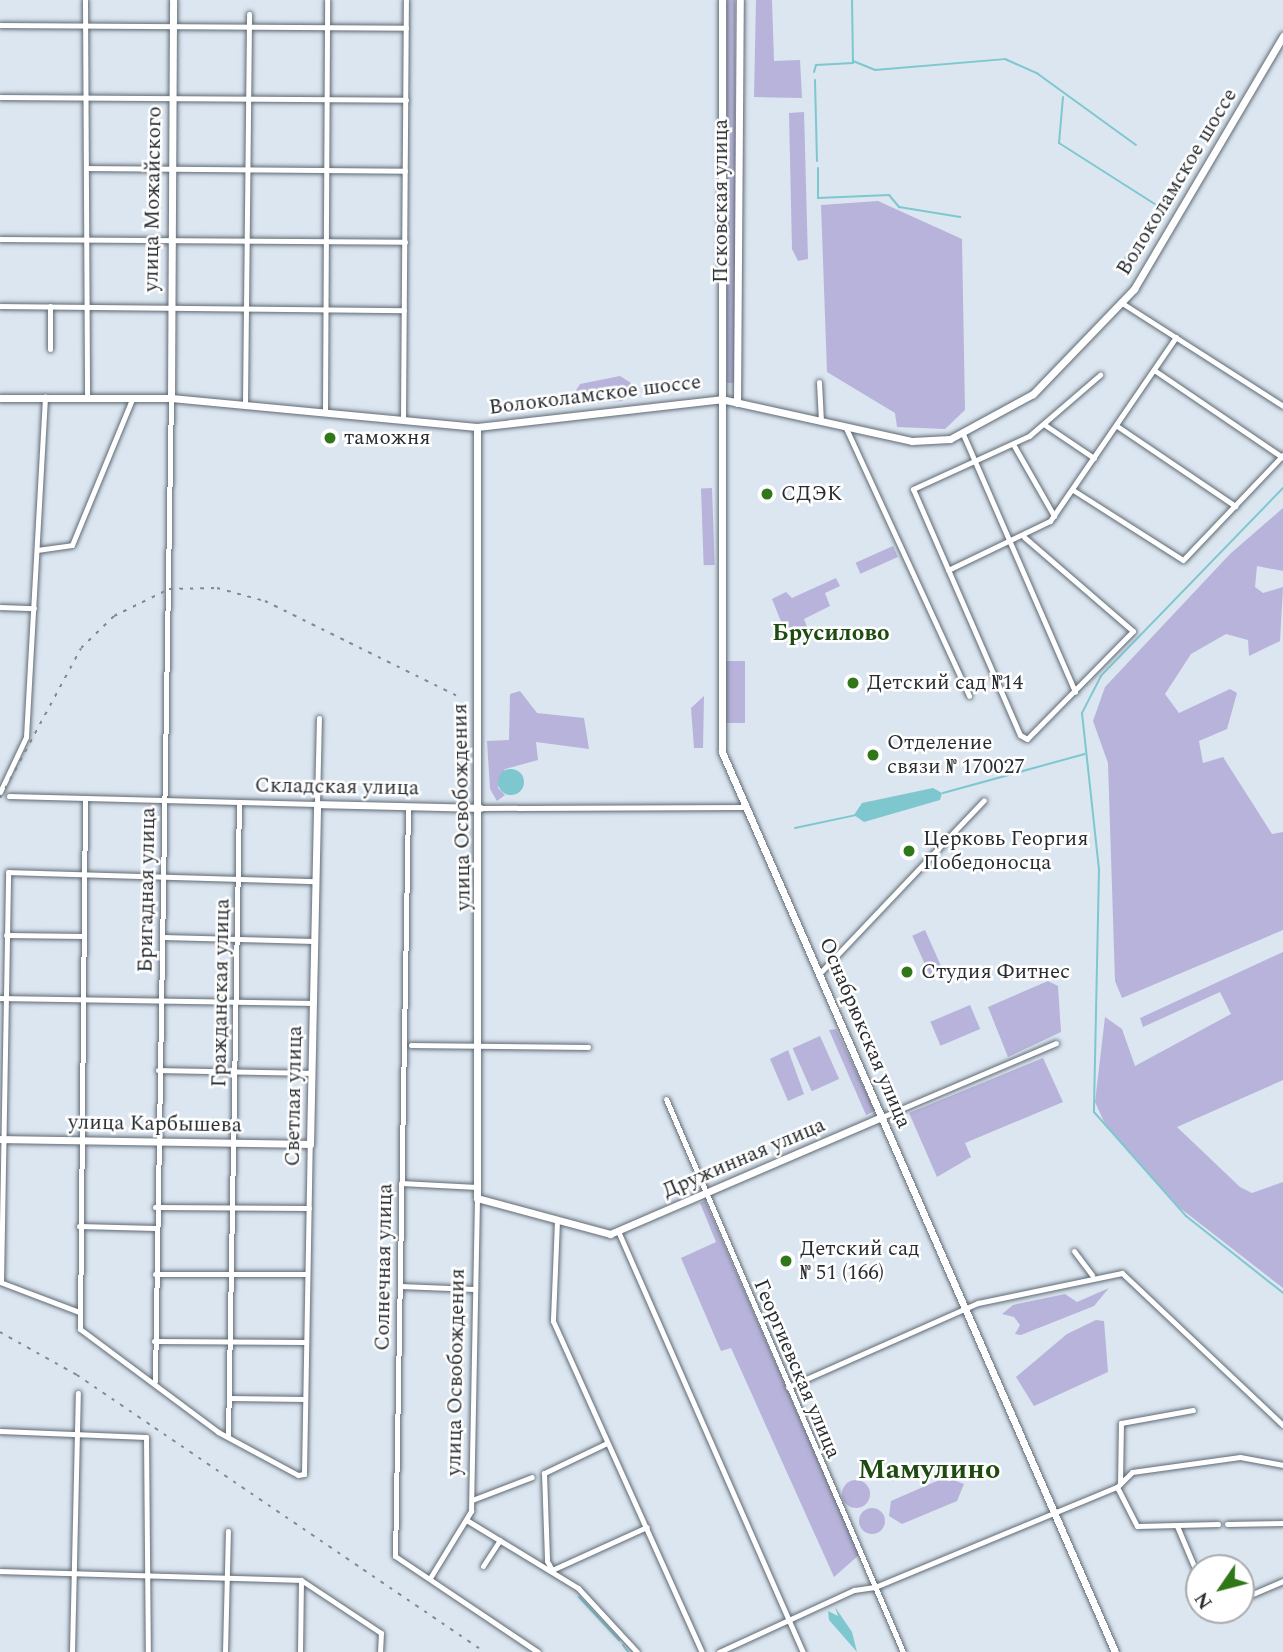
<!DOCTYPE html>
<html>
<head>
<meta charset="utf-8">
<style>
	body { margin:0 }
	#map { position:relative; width:1283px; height:1652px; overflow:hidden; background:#dbe6f1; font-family:Spectral,serif }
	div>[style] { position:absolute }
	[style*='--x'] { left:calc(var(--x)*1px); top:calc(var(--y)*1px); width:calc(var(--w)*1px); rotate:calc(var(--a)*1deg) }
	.green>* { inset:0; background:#b7b3da; transform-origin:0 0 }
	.round { border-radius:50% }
	.water>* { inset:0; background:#7ec7cf }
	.stream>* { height:2px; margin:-1px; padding:0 1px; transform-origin:1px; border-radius:1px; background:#7ec7cf }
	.roads { filter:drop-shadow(0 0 2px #606a73) drop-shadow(0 0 2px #606a73) }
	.street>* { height:5px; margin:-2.5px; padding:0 2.5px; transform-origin:2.5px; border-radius:2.5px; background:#fff }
	.secondary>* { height:7px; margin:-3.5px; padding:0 3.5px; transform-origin:3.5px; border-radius:3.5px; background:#fff }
	.rail>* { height:2px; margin-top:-1px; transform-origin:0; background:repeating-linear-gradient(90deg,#818890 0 3.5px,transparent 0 10.5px) }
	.dots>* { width:19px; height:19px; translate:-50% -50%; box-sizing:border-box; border:4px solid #fff; border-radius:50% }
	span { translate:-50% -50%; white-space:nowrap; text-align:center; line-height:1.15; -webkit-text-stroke:5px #fff; paint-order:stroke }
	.street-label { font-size:21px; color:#292d31 }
	.poi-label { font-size:21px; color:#292d31 }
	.left { translate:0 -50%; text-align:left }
	.neighbourhood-label { font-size:23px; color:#1e4b11; font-weight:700 }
	.district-label { font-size:28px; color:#1e4b11; font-weight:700 }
	.north { position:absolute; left:1185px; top:1554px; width:70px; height:70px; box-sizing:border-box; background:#fff; border:2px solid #a9abad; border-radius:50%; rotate:235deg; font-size:19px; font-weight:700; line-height:28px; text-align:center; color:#292d31 }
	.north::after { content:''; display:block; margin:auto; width:24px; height:32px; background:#30771a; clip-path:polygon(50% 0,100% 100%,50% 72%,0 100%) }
</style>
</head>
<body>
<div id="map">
	<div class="green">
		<div style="left:727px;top:0;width:8px;height:383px"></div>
		<div style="clip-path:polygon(756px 0,772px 0,774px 61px,800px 60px,802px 98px,754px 97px)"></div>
		<div style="clip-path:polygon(804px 112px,808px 259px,798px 261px,792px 249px,789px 113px)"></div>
		<div style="clip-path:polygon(878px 201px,962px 239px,965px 410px,945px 429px,897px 427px,895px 413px,827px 372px,821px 205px)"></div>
		<div style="clip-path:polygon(620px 376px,631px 383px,623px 401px,567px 405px,580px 384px)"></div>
		<div style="left:712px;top:488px;width:77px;height:11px;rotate:88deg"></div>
		<div style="clip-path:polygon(1283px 508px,1283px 571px,1257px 566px,1255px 587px,1263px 593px,1283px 587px,1280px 641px,1249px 656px,1248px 640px,1226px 634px,1191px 654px,1165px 694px,1179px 713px,1230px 689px,1237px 693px,1227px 729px,1199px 741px,1203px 763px,1223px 757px,1272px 834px,1283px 832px,1283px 930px,1122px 998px,1115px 981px,1108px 763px,1093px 721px,1105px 687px,1230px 554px)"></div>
		<div style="left:893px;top:546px;width:12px;height:41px;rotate:66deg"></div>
		<div style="clip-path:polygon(836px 578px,840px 586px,825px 593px,830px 606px,804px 619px,810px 635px,790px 644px,772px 599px,786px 592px,792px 598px)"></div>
		<div style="left:726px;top:661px;width:19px;height:62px"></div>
		<div style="clip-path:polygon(520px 691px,537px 713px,584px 718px,589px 749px,536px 742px,538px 760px,505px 769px,498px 788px,505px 795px,497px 801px,490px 789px,487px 741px,509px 740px,510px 694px)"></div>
		<div style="clip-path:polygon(704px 696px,703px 748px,694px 748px,691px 708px)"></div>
		<div style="left:925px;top:930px;width:46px;height:14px;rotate:66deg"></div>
		<div style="clip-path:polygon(1283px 952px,1283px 1080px,1177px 1127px,1240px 1187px,1252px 1193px,1283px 1182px,1283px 1288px,1180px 1208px,1105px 1124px,1095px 1102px,1105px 1017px,1122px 1029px,1135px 1066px,1231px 1014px,1220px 992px,1143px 1027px,1140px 1018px)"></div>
		<div style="clip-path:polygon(1048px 981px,1058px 986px,1061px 1032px,1008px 1057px,988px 1007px)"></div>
		<div style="left:970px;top:1005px;width:26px;height:43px;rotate:67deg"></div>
		<div style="clip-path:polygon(836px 1029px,875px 1111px,866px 1115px,829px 1030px)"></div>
		<div style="left:820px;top:1036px;width:47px;height:30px;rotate:66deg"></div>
		<div style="clip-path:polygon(788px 1050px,804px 1094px,788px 1101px,770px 1059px)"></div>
		<div style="clip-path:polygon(1043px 1058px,1063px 1102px,965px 1143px,971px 1157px,937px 1177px,909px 1113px)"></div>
		<div style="clip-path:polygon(705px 1201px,859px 1555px,834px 1577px,731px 1348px,721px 1351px,681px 1258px,716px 1242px,700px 1203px)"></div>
		<div style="clip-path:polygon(1109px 1288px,1094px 1306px,1021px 1335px,1015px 1334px,1020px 1325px,1014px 1317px,1002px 1314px,1013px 1305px,1065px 1294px,1077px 1302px)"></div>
		<div style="clip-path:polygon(1096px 1320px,1104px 1321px,1108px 1372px,1034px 1406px,1016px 1377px,1067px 1334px)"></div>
		<div style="clip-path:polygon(946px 1477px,964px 1484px,957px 1501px,902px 1524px,889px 1516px,891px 1501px)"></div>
		<div class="round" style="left:842px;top:1480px;width:28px;height:28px"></div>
		<div class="round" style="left:859px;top:1508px;width:26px;height:26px"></div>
	</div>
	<div class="water">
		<div class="round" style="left:498px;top:769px;width:26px;height:26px"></div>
		<div style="clip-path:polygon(933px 788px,942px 793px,940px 800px,864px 822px,854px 815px,862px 803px)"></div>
		<div style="clip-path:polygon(835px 1607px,852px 1632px,857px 1652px,829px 1620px,828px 1611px,838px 1616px)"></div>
	</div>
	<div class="stream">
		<div style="--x:853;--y:61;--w:24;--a:22"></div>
		<div style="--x:875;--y:70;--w:130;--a:-4.8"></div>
		<div style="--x:1005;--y:59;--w:36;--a:24"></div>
		<div style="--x:1038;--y:74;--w:121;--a:35.9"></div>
		<div style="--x:814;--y:72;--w:7;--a:-74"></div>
		<div style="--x:816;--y:65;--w:37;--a:-3"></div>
		<div style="--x:853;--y:63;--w:63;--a:-90.9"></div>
		<div style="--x:815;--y:80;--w:81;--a:88.6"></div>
		<div style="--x:1063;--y:97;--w:46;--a:95"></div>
		<div style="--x:1059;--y:143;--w:121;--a:32.5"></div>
		<div style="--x:1161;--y:208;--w:74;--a:125.6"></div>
		<div style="--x:818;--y:168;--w:30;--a:90"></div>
		<div style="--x:818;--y:198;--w:71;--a:-2.4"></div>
		<div style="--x:889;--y:195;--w:16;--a:50"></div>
		<div style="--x:899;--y:207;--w:62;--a:9.3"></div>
		<div style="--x:1283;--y:488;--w:262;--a:134.1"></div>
		<div style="--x:1101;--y:676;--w:42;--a:117.2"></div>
		<div style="--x:1082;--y:713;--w:157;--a:83.8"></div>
		<div style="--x:1099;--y:869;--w:243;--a:91.2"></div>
		<div style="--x:1094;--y:1112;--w:139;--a:48.5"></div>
		<div style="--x:1186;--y:1216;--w:124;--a:38.4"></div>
		<div style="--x:943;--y:793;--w:147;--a:-15.4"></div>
		<div style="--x:795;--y:828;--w:62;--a:-12"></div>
		<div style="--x:579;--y:1597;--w:59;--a:47.1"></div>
		<div style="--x:623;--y:1645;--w:9;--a:54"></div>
	</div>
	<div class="roads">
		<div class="street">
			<div style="--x:85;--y:0;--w:397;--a:89.7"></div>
			<div style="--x:0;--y:25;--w:406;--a:0.4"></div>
			<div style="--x:0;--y:97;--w:406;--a:0.4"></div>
			<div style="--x:86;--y:168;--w:319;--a:0.5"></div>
			<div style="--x:0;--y:239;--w:405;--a:0.4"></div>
			<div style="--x:1122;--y:303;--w:191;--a:32.6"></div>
			<div style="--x:0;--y:306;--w:404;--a:0.6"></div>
			<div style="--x:50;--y:349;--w:43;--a:-90"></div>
			<div style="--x:1154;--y:370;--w:155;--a:34.2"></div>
			<div style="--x:819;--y:382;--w:40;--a:87.1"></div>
			<div style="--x:245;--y:403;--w:389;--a:-89.4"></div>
			<div style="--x:325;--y:411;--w:411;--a:-89.7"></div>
			<div style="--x:403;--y:419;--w:419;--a:-89.6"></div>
			<div style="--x:1045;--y:425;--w:59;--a:34"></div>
			<div style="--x:845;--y:426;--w:297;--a:65.3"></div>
			<div style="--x:1117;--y:426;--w:143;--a:34.1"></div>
			<div style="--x:963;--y:434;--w:281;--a:66.5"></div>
			<div style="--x:1013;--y:444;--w:83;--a:60.3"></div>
			<div style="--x:1073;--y:490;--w:130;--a:32.5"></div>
			<div style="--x:1183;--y:560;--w:145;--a:-46.4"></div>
			<div style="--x:1024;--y:537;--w:144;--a:40.8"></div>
			<div style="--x:1133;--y:631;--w:151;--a:134.5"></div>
			<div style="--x:1027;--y:739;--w:8;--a:-150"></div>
			<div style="--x:1020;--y:735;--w:268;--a:-113.5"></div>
			<div style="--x:913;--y:489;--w:128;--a:-24.6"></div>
			<div style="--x:1029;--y:436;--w:94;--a:-40.7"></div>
			<div style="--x:37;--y:550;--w:35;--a:-8"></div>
			<div style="--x:72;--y:545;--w:160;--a:-67.6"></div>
			<div style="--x:948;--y:570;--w:113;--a:-25.7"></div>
			<div style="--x:1050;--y:521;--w:223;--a:-55.6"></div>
			<div style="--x:0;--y:607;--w:34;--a:2"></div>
			<div style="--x:0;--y:792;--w:61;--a:-64.7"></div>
			<div style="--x:26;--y:737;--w:341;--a:-86.8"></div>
			<div style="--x:9;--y:796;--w:308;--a:1.5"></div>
			<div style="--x:317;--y:804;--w:86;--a:-88.7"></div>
			<div style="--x:85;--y:799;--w:530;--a:90.54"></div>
			<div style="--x:80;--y:1329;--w:172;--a:36.7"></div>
			<div style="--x:218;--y:1432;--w:91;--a:28.3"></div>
			<div style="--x:298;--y:1475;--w:6;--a:-9"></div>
			<div style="--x:304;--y:1474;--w:330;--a:-89"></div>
			<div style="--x:408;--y:807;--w:749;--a:90.99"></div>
			<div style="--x:395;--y:1556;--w:172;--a:33.9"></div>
			<div style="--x:480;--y:808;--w:267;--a:-0.2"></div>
			<div style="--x:6;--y:935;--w:78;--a:0.7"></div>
			<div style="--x:163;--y:937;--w:151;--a:1.5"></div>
			<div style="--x:820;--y:973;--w:238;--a:-46.5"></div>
			<div style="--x:0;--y:998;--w:313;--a:0.9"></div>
			<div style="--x:411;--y:1045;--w:177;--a:0.6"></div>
			<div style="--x:158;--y:1070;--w:154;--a:1.1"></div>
			<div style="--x:666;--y:1099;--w:602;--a:66.8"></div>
			<div style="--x:882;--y:1117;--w:189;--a:-23"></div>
			<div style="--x:401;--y:1183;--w:76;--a:3"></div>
			<div style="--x:155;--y:1207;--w:154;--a:0.4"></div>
			<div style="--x:557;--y:1220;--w:101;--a:92.3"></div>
			<div style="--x:553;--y:1321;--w:363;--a:65.8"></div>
			<div style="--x:79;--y:1226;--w:76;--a:1.5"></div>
			<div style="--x:618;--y:1231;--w:460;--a:66.3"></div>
			<div style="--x:1074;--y:1251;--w:30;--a:53"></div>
			<div style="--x:155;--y:1274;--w:152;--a:0"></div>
			<div style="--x:0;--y:1282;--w:85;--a:20.8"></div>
			<div style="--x:1;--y:1282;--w:410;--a:-89"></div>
			<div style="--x:8;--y:872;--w:306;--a:1.7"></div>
			<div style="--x:400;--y:1286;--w:74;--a:2.3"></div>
			<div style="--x:154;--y:1341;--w:151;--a:0.4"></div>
			<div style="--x:155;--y:1381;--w:983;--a:-89.07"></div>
			<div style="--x:788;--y:1387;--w:208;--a:-23.9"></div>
			<div style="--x:978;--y:1303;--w:147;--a:-11.8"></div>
			<div style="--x:1122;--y:1273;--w:221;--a:43.4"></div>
			<div style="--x:229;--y:1398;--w:76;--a:0.8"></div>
			<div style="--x:0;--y:1431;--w:146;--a:2.4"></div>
			<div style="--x:146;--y:1437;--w:215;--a:89.5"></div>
			<div style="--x:228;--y:1437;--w:635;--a:-89.01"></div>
			<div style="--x:607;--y:1443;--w:70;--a:154.5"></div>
			<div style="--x:544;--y:1473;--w:88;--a:88"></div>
			<div style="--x:547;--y:1561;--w:10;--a:61"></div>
			<div style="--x:552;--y:1570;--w:104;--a:-24.4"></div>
			<div style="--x:1120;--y:1484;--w:61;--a:-89.1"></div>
			<div style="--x:1121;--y:1423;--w:73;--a:-10.2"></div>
			<div style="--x:1117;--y:1487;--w:44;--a:62.9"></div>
			<div style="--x:1137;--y:1526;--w:81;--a:-1.4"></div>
			<div style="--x:472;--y:1500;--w:64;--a:-21"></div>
			<div style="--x:468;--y:1521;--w:129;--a:31.3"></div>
			<div style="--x:578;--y:1588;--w:87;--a:47.3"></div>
			<div style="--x:1227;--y:1524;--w:56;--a:-1"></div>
			<div style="--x:1177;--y:1526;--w:56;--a:67.1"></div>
			<div style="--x:483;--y:1566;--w:31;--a:-57"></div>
			<div style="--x:0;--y:1571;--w:301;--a:1.7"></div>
			<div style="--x:301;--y:1580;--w:96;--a:33.5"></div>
			<div style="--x:381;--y:1633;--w:19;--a:93"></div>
			<div style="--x:430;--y:1578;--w:79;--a:-58.5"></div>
			<div style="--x:471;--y:1511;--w:313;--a:-88.9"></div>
			<div style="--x:1241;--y:1599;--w:46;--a:-23.2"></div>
			<div style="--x:72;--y:1652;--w:259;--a:-88.7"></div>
			<div style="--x:225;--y:1652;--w:121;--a:-88.6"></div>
			<div style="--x:300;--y:1652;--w:72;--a:-89.2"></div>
			<div style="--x:719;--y:1652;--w:149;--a:-24.7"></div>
			<div style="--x:854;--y:1590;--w:21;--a:-8"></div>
			<div style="--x:875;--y:1587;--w:262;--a:-22.5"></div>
			<div style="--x:1117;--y:1487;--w:21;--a:-45"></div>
			<div style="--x:1132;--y:1472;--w:109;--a:-7.9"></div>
			<div style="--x:1240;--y:1457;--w:44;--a:10.5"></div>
		</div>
		<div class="secondary">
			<div style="--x:722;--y:0;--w:752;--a:90"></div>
			<div style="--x:722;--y:752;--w:982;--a:66.41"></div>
			<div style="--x:0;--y:398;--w:171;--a:0"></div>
			<div style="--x:171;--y:398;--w:307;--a:5.4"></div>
			<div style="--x:477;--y:427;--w:246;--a:-6.5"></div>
			<div style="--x:721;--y:399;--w:196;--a:12.4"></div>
			<div style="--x:912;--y:441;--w:38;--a:-3"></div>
			<div style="--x:950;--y:439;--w:94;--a:-28.5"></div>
			<div style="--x:1033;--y:394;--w:146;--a:-46.1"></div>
			<div style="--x:1134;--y:289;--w:294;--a:-59.5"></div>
			<div style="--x:171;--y:398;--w:398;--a:-89.7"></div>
			<div style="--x:737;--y:403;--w:403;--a:-89.6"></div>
			<div style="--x:477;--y:427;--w:771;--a:90"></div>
			<div style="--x:477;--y:1198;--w:138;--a:15.1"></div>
			<div style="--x:610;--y:1234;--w:296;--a:-23.3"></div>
			<div style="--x:0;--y:1139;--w:310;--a:0.9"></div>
			<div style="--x:310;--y:1144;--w:340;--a:-88.8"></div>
			<div style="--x:317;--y:804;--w:163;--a:1.4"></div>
		</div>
	</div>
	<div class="rail">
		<div style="--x:0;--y:798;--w:170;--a:-61.6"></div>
		<div style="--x:81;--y:648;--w:46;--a:-44.1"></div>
		<div style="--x:114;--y:616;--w:61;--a:-26.1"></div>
		<div style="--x:169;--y:589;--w:48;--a:-1.2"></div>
		<div style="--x:217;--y:588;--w:50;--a:15.2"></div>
		<div style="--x:265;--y:601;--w:216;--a:26.3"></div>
		<div style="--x:0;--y:1332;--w:88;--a:29.2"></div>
		<div style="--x:77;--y:1375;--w:493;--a:34.2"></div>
	</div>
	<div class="dots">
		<div style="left:330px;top:438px;background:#30771a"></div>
		<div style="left:767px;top:494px;background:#30771a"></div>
		<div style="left:853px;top:683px;background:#30771a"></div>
		<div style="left:873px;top:755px;background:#30771a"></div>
		<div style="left:909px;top:851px;background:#30771a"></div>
		<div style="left:907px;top:972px;background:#30771a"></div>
		<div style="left:786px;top:1261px;background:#30771a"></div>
	</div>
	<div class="street-label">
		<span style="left:1177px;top:182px;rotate:-59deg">Волоколамское шоссе</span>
		<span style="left:153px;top:199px;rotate:-89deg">улица Можайского</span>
		<span style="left:721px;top:201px;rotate:-90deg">Псковская улица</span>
		<span style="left:595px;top:395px;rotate:-7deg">Волоколамское шоссе</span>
		<span style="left:337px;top:787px;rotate:1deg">Складская улица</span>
		<span style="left:462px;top:807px;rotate:-91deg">улица Освобождения</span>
		<span style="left:147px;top:890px;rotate:-89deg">Бригадная улица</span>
		<span style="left:221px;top:993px;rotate:-89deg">Гражданская улица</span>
		<span style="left:865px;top:1033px;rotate:67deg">Оснабрюкская улица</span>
		<span style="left:294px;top:1096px;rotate:-89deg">Светлая улица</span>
		<span style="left:155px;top:1124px;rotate:1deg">улица Карбышева</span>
		<span style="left:744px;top:1158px;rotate:-23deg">Дружинная улица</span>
		<span style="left:384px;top:1267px;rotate:-89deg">Солнечная улица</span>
		<span style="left:797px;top:1369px;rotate:67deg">Георгиевская улица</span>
		<span style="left:456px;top:1372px;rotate:-89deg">улица Освобождения</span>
	</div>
	<div class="poi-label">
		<span class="left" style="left:344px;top:438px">таможня</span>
		<span class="left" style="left:781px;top:494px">СДЭК</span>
		<span class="left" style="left:867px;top:683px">Детский сад №14</span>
		<span class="left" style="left:887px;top:755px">Отделение<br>связи № 170027</span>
		<span class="left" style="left:923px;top:851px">Церковь Георгия<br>Победоносца</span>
		<span class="left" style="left:921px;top:972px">Студия Фитнес</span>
		<span class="left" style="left:800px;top:1261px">Детский сад<br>№ 51 (166)</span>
	</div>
	<div class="neighbourhood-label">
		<span style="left:831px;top:634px">Брусилово</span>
	</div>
	<div class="district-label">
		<span style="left:929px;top:1470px">Мамулино</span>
	</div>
	<div class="north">N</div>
</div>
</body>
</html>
